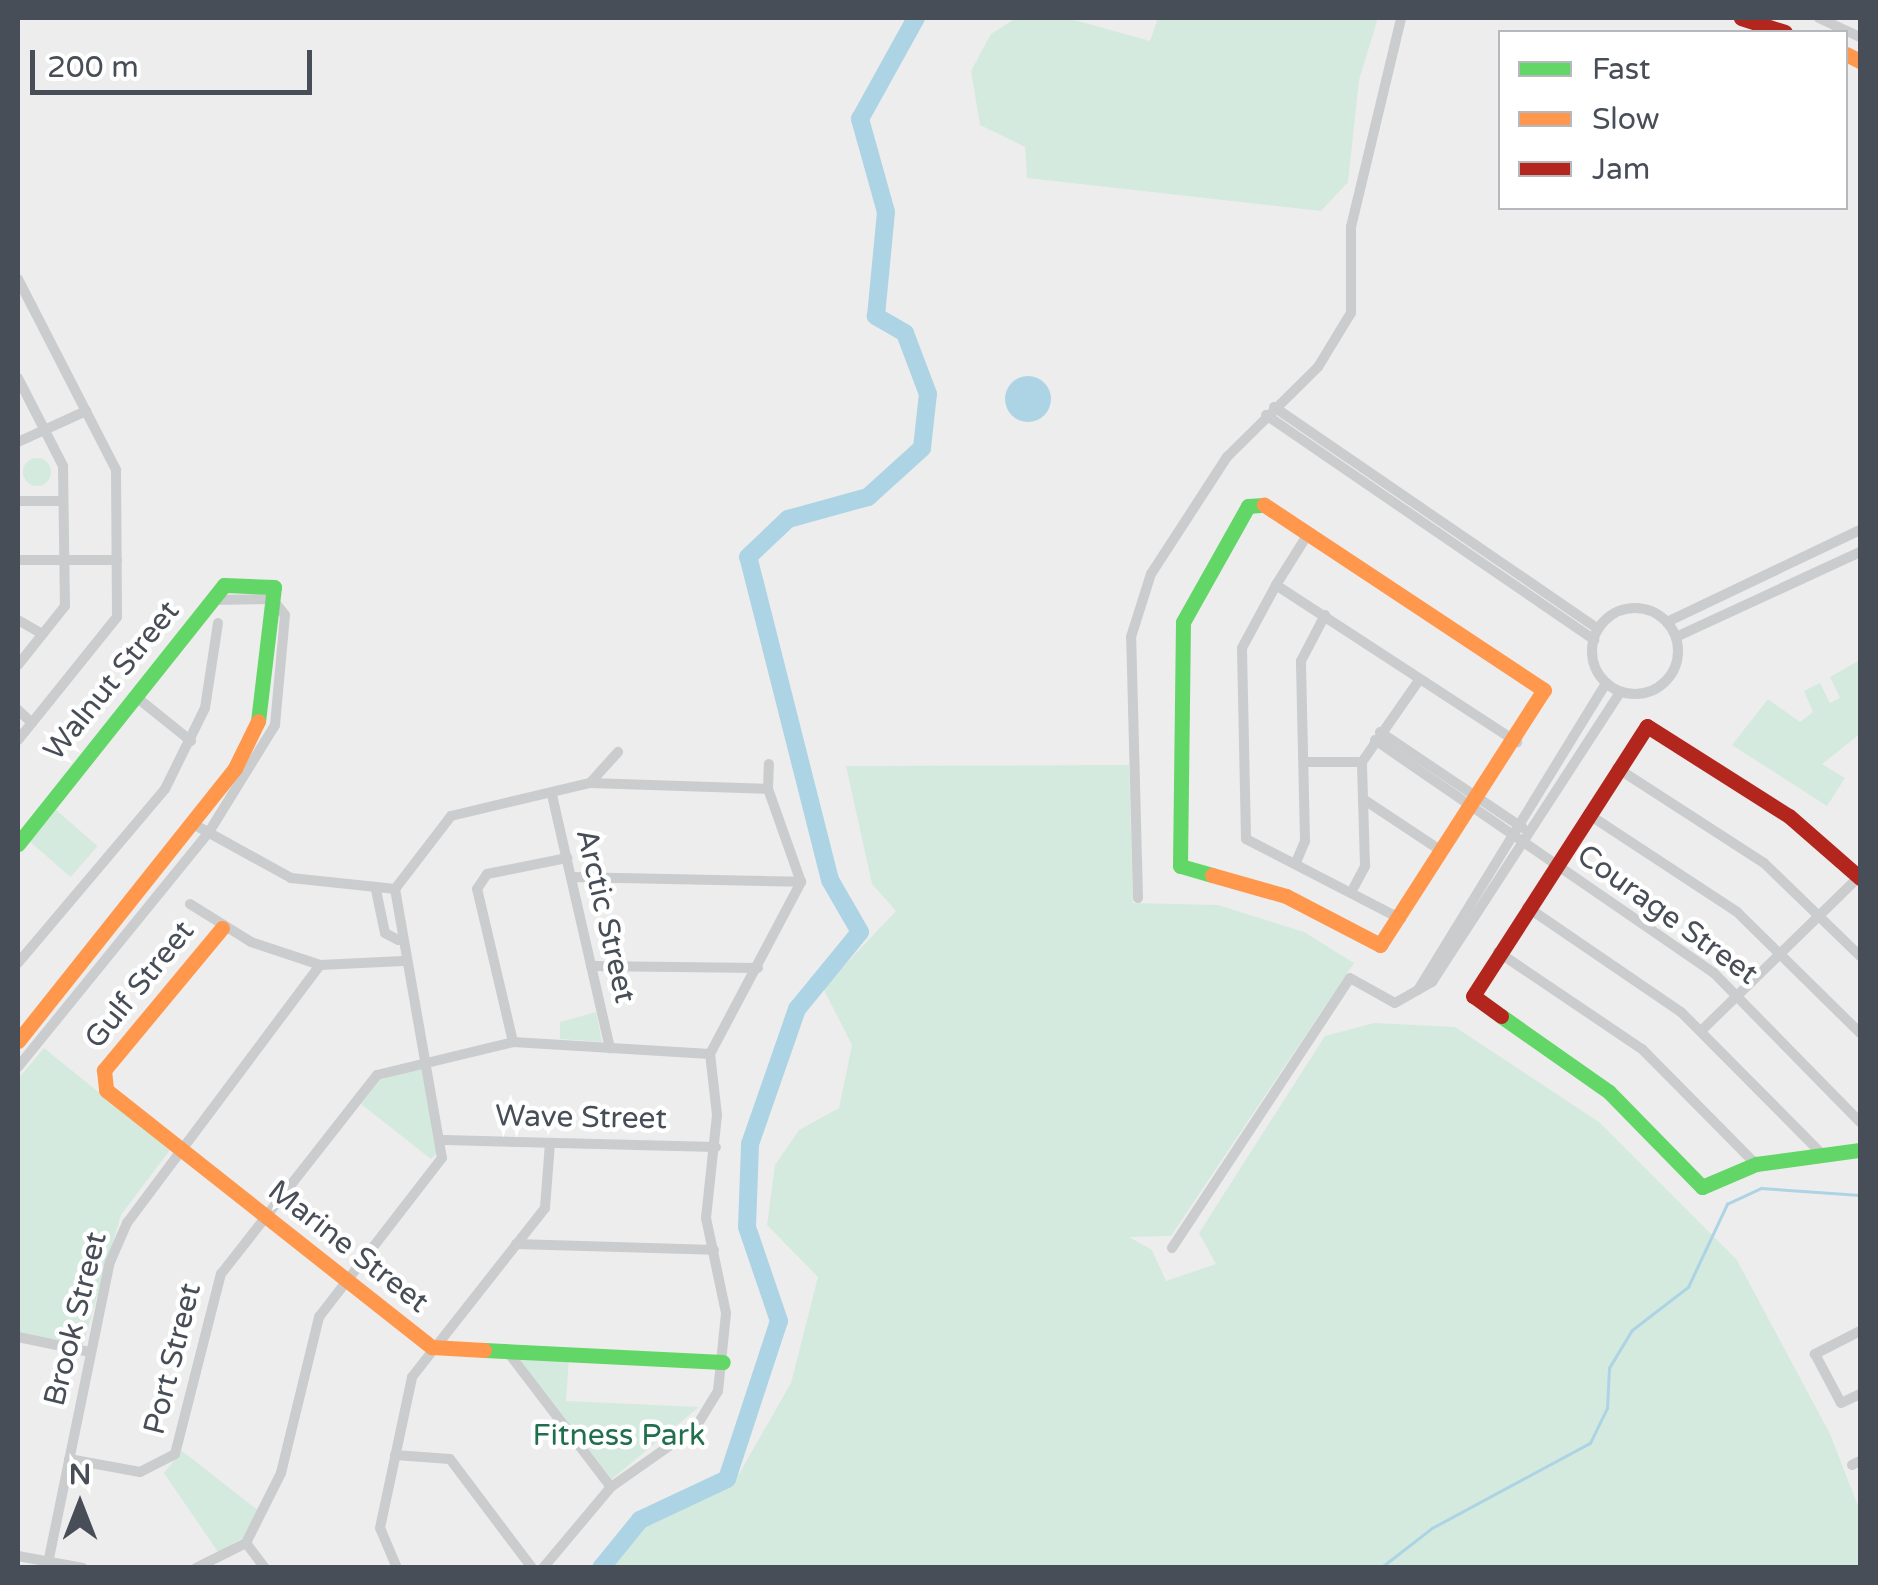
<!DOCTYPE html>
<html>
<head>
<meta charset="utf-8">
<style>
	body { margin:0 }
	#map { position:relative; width:1878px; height:1585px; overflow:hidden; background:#eeeded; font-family:"Varela Round",sans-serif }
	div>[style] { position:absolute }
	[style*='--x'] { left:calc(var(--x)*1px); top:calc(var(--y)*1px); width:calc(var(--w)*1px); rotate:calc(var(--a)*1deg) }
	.green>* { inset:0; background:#d4eade; transform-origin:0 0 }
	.round { border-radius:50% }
	.water>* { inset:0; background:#add4e4 }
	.stream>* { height:2.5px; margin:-1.25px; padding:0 1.25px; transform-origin:1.25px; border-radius:1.25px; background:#add4e4 }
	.river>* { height:18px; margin:-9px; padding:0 9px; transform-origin:9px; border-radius:9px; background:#add4e4 }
	.street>* { height:10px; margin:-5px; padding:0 5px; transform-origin:5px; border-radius:5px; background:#caccce }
	.street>.ring { margin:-5px; padding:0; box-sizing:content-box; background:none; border:10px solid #caccce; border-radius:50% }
	.fast>* { height:15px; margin:-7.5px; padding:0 7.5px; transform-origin:7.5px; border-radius:7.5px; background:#63d668 }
	.slow>* { height:15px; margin:-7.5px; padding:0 7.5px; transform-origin:7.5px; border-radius:7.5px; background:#ff974d }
	.jam>* { height:15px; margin:-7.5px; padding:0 7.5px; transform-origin:7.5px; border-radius:7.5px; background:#b3261e }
	span { translate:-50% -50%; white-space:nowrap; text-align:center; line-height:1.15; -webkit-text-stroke:9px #fff; paint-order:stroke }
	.street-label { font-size:30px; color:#474e57 }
	.park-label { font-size:30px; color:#216f4d }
	.frame { position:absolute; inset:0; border:20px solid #474e57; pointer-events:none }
	.legend { position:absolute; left:1498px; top:30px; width:350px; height:180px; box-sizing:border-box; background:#fff; border:2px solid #b5b8bc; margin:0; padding:12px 18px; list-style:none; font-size:30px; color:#474e57 }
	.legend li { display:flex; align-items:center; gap:20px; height:50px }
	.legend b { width:50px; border:2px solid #b5b8bc }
	.north { position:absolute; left:30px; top:1455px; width:100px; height:100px; -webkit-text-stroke:8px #fff; paint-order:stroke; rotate:0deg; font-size:28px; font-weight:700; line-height:40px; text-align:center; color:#474e57 }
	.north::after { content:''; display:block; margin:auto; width:35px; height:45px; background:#474e57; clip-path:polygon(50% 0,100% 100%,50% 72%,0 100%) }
	.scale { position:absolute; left:30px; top:50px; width:282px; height:45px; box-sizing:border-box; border:5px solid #474e57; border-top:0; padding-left:12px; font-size:30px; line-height:35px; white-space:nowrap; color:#474e57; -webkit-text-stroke:8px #fff; paint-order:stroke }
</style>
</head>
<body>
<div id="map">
	<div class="green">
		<div style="clip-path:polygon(1016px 18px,1067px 18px,1150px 41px,1158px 18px,1378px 18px,1359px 80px,1348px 182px,1321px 211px,1027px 178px,1025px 147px,980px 125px,971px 71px,991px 34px)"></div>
		<div class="round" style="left:23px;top:458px;width:28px;height:28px"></div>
		<div style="clip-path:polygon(1860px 660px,1860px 734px,1822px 764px,1845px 778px,1827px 806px,1732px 745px,1768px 699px,1800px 722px,1813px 712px,1804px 691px,1820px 683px,1830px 703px,1840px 698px,1830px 677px)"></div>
		<div style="clip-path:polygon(1129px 765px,1133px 903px,1218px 905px,1304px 932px,1354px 963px,1171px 1236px,1129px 1237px,1152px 1250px,1166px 1281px,1216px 1264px,1199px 1233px,1325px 1036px,1374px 1023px,1455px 1027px,1599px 1122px,1737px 1260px,1830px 1434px,1860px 1511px,1860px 1568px,601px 1568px,640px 1520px,739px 1474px,791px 1383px,818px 1277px,767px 1225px,775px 1165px,799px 1130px,839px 1108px,852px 1045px,823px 988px,896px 911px,872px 884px,846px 766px)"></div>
		<div style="left:56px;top:810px;width:55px;height:41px;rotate:41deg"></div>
		<div style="clip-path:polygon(596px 1012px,602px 1042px,560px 1039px,560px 1022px)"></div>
		<div style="clip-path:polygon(44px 1048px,170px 1150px,121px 1215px,83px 1345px,18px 1333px,18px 1079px)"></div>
		<div style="clip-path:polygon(424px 1067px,438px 1153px,431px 1159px,361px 1104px,379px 1080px)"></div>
		<div style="clip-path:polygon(513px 1354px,569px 1357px,566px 1401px,699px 1407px,612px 1479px)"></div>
		<div style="clip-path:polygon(182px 1451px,259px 1511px,243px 1538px,218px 1552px,164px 1473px)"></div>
	</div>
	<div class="water">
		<div class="round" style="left:1005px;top:376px;width:46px;height:46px"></div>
	</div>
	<div class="stream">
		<div style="--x:1359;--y:1568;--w:24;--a:-5"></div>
		<div style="--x:1383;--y:1566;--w:62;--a:-37.8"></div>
		<div style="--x:1432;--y:1528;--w:179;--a:-28.3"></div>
		<div style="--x:1590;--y:1443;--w:39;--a:-64"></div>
		<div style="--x:1607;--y:1408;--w:40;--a:-87.1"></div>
		<div style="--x:1609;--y:1368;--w:44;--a:-58.8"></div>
		<div style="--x:1632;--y:1330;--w:71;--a:-37.5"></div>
		<div style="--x:1688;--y:1287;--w:92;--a:-64.8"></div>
		<div style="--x:1727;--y:1204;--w:38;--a:-25"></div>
		<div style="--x:1761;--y:1188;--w:99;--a:4"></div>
	</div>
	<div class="river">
		<div style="--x:601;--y:1568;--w:62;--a:-50.9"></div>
		<div style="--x:640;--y:1520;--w:96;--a:-25.2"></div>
		<div style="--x:727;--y:1479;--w:166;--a:-71.8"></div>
		<div style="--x:779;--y:1321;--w:99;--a:-108.8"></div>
		<div style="--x:747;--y:1227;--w:83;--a:-87.9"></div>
		<div style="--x:750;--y:1144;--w:143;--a:-70.8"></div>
		<div style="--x:797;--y:1009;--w:99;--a:-50.7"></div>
		<div style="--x:860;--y:932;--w:60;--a:-120"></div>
		<div style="--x:830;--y:880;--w:333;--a:-104.2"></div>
		<div style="--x:748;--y:557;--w:55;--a:-43.5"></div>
		<div style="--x:788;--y:519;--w:83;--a:-15.4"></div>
		<div style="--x:868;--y:497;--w:73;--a:-42.2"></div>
		<div style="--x:922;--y:448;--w:54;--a:-83.7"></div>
		<div style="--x:928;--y:394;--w:65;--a:-110.7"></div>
		<div style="--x:905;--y:333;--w:34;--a:-150"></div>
		<div style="--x:876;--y:316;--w:104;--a:-84.5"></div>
		<div style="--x:886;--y:212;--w:97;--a:-105.6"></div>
		<div style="--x:860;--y:119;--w:115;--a:-61"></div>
	</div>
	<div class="street">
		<div style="--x:1819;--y:18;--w:45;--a:24.9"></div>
		<div style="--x:18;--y:279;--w:215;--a:62.8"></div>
		<div style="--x:116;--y:470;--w:147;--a:89.6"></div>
		<div style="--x:117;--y:617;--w:158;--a:128.8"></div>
		<div style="--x:18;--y:378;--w:99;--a:62.9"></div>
		<div style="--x:63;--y:466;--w:140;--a:89.2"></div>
		<div style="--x:65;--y:606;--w:75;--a:128.5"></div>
		<div style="--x:1274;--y:407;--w:393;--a:34.4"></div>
		<div style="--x:1266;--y:415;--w:398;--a:34.4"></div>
		<div style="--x:18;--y:442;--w:75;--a:-24.5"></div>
		<div style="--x:18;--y:501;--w:45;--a:0"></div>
		<div style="--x:18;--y:560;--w:99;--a:0"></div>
		<div style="--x:1276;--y:585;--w:60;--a:-57.9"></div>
		<div class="ring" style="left:1592px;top:608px;width:76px;height:76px"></div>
		<div style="--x:18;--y:620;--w:28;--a:30"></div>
		<div style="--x:1667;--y:622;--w:214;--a:-25.5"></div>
		<div style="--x:1676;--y:637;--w:203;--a:-24.8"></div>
		<div style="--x:135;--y:696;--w:72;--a:38.8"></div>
		<div style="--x:18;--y:710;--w:19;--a:43"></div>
		<div style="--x:1380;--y:732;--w:172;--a:33.9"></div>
		<div style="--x:1375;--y:740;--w:411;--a:34.5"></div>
		<div style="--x:1714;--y:973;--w:209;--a:45.6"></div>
		<div style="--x:1304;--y:762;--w:58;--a:0"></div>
		<div style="--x:1617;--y:768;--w:175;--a:32.9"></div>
		<div style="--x:1764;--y:863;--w:134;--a:44.1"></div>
		<div style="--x:590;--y:783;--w:178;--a:1.9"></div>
		<div style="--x:552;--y:795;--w:260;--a:77.1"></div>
		<div style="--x:1363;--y:799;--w:96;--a:33.5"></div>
		<div style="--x:1588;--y:814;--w:178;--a:33.3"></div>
		<div style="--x:1737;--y:912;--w:173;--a:44.5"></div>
		<div style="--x:195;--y:825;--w:110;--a:28.9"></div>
		<div style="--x:291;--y:878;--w:105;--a:6"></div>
		<div style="--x:395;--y:889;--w:92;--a:-52.5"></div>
		<div style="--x:451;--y:816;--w:143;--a:-13.4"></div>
		<div style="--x:590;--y:783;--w:42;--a:-47.9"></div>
		<div style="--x:1297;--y:860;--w:21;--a:-67"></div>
		<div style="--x:1305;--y:841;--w:180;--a:-91.3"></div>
		<div style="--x:1301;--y:661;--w:52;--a:-62.4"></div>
		<div style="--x:571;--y:877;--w:230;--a:1.2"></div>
		<div style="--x:1354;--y:887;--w:24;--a:-62"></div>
		<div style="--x:1365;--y:866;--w:104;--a:-91.7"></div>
		<div style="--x:1362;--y:762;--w:101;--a:-55.1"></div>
		<div style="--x:376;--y:890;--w:44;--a:78.2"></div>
		<div style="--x:385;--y:933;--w:15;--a:28"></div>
		<div style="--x:1138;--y:898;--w:261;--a:-91.5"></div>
		<div style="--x:1131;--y:637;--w:66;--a:-72.4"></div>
		<div style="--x:1151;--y:574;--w:140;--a:-57"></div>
		<div style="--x:1227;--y:457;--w:128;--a:-44.7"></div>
		<div style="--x:1318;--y:367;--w:63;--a:-58.6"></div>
		<div style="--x:1351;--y:313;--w:86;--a:-90"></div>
		<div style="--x:1351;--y:227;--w:215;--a:-76.5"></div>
		<div style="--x:190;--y:904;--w:72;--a:31.9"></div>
		<div style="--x:251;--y:942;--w:73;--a:18.4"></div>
		<div style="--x:320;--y:965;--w:83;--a:-2.8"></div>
		<div style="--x:1527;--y:907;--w:186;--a:34.3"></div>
		<div style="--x:1681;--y:1012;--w:200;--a:45.2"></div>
		<div style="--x:1401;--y:919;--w:174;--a:-152.7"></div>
		<div style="--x:1246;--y:839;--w:191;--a:-91.2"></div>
		<div style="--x:1242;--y:648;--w:72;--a:-61.6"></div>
		<div style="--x:1276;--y:585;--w:288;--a:33.1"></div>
		<div style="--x:1498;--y:952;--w:174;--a:34"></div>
		<div style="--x:1642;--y:1049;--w:162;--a:45.3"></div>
		<div style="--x:18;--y:963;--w:228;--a:-49.8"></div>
		<div style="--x:165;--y:789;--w:90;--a:-63.7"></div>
		<div style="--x:205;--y:708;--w:86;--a:-81.3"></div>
		<div style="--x:591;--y:966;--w:167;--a:0.7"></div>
		<div style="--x:1418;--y:990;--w:360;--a:-58.5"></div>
		<div style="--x:1701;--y:1031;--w:222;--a:-44.3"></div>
		<div style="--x:513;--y:1042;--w:157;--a:-103.2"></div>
		<div style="--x:477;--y:889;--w:18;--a:-56"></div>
		<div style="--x:487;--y:874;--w:82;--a:-11.3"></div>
		<div style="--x:18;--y:1067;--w:303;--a:-50.9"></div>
		<div style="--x:209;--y:832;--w:126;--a:-58.3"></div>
		<div style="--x:275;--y:725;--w:110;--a:-84.8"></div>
		<div style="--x:285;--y:615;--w:21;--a:-129"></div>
		<div style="--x:272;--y:599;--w:59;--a:179"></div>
		<div style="--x:445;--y:1140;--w:271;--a:1.5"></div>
		<div style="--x:516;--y:1244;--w:198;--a:1.7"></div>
		<div style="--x:1172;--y:1248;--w:323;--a:-56.6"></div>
		<div style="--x:1350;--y:978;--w:51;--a:29.1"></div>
		<div style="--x:1395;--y:1003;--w:43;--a:-29.6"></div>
		<div style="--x:1432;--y:982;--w:346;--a:-57"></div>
		<div style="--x:1860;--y:1331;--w:51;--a:152.9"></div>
		<div style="--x:1815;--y:1354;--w:55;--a:62"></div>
		<div style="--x:1841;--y:1403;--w:21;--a:-25"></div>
		<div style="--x:18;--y:1337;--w:74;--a:11.8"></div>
		<div style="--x:507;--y:1351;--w:171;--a:52.6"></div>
		<div style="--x:395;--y:1455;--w:55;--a:4.2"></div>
		<div style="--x:450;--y:1459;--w:136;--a:53"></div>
		<div style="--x:69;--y:1459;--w:72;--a:10.4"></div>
		<div style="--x:140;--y:1472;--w:39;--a:-27"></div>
		<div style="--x:175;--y:1454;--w:186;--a:-75.7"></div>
		<div style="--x:221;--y:1274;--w:253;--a:-51.9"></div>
		<div style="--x:377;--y:1075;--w:140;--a:-13.6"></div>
		<div style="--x:513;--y:1042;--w:197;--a:3.5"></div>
		<div style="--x:1852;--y:1465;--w:9;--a:-27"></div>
		<div style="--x:246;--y:1543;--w:31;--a:53"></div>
		<div style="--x:18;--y:1556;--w:66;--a:10.5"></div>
		<div style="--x:47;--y:1568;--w:312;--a:-78.4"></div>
		<div style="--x:110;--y:1262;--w:43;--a:-66.4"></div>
		<div style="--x:127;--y:1223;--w:322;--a:-53.2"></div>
		<div style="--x:196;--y:1568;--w:56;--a:-26.6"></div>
		<div style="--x:246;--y:1543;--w:78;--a:-63.4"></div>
		<div style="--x:281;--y:1473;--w:161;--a:-76.3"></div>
		<div style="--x:319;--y:1317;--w:201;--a:-52.3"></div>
		<div style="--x:442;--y:1158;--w:273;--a:-99.9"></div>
		<div style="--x:397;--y:1568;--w:43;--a:-113"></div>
		<div style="--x:380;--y:1528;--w:154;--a:-78"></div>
		<div style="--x:412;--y:1377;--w:215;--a:-51.8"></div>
		<div style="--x:545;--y:1208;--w:65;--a:-85.6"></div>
		<div style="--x:543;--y:1568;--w:106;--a:-50"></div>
		<div style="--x:611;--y:1487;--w:104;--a:-35.2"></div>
		<div style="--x:696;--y:1427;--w:42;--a:-58.6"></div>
		<div style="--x:718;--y:1391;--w:78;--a:-84.1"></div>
		<div style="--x:726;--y:1313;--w:97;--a:-101.9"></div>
		<div style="--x:706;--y:1218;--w:104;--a:-83.9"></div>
		<div style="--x:717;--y:1115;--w:61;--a:-96.5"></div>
		<div style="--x:710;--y:1054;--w:195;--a:-62.1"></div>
		<div style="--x:801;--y:882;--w:99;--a:-109.5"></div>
		<div style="--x:768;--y:789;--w:25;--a:-88"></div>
	</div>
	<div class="fast">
		<div style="--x:18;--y:844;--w:331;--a:-51.5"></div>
		<div style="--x:224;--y:585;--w:50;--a:2.3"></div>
		<div style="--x:274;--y:587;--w:135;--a:96.8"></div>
		<div style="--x:1212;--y:875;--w:33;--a:-164"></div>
		<div style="--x:1180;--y:866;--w:244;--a:-89.3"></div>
		<div style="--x:1183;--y:622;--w:133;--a:-60.7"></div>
		<div style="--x:1248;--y:506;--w:16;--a:-4"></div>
		<div style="--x:1501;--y:1016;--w:132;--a:35.1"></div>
		<div style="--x:1609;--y:1092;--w:133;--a:45.6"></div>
		<div style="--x:1702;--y:1187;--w:59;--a:-23.1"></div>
		<div style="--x:1756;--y:1164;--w:105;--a:-7.7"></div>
		<div style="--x:484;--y:1350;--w:239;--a:2.9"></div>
	</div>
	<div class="slow">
		<div style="--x:1846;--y:54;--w:16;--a:27"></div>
		<div style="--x:1212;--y:875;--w:77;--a:15.8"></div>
		<div style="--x:1286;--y:896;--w:106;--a:27.5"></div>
		<div style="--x:1380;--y:945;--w:303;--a:-57.3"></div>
		<div style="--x:1544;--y:690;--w:336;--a:-146.5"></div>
		<div style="--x:222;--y:928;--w:185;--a:129.7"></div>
		<div style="--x:104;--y:1070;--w:20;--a:84"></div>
		<div style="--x:106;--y:1090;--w:415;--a:38.3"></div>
		<div style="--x:432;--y:1347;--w:52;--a:3.3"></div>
		<div style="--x:18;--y:1041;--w:349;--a:-51.5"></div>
		<div style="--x:235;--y:768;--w:52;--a:-63.9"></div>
	</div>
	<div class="jam">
		<div style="--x:1741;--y:18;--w:46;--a:17.7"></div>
		<div style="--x:1501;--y:1016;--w:34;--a:-144"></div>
		<div style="--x:1473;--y:996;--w:321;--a:-57.2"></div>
		<div style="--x:1647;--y:726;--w:168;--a:32.4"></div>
		<div style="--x:1789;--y:816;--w:94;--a:41.1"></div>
	</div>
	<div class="street-label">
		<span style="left:112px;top:681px;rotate:-51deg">Walnut Street</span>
		<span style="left:1667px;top:915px;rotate:36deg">Courage Street</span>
		<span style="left:605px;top:916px;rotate:77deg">Arctic Street</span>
		<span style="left:140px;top:985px;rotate:-51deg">Gulf Street</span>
		<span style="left:581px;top:1118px;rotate:1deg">Wave Street</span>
		<span style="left:348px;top:1247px;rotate:38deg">Marine Street</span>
		<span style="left:76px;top:1319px;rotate:-76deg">Brook Street</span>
		<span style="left:173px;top:1359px;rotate:-76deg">Port Street</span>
	</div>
	<div class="park-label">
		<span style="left:619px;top:1436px">Fitness Park</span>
	</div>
	<div class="frame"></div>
	<ul class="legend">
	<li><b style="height:12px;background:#63d668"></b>Fast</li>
	<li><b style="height:12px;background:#ff974d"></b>Slow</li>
	<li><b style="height:12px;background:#b3261e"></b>Jam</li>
	</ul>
	<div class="north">N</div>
	<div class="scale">200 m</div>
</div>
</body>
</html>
